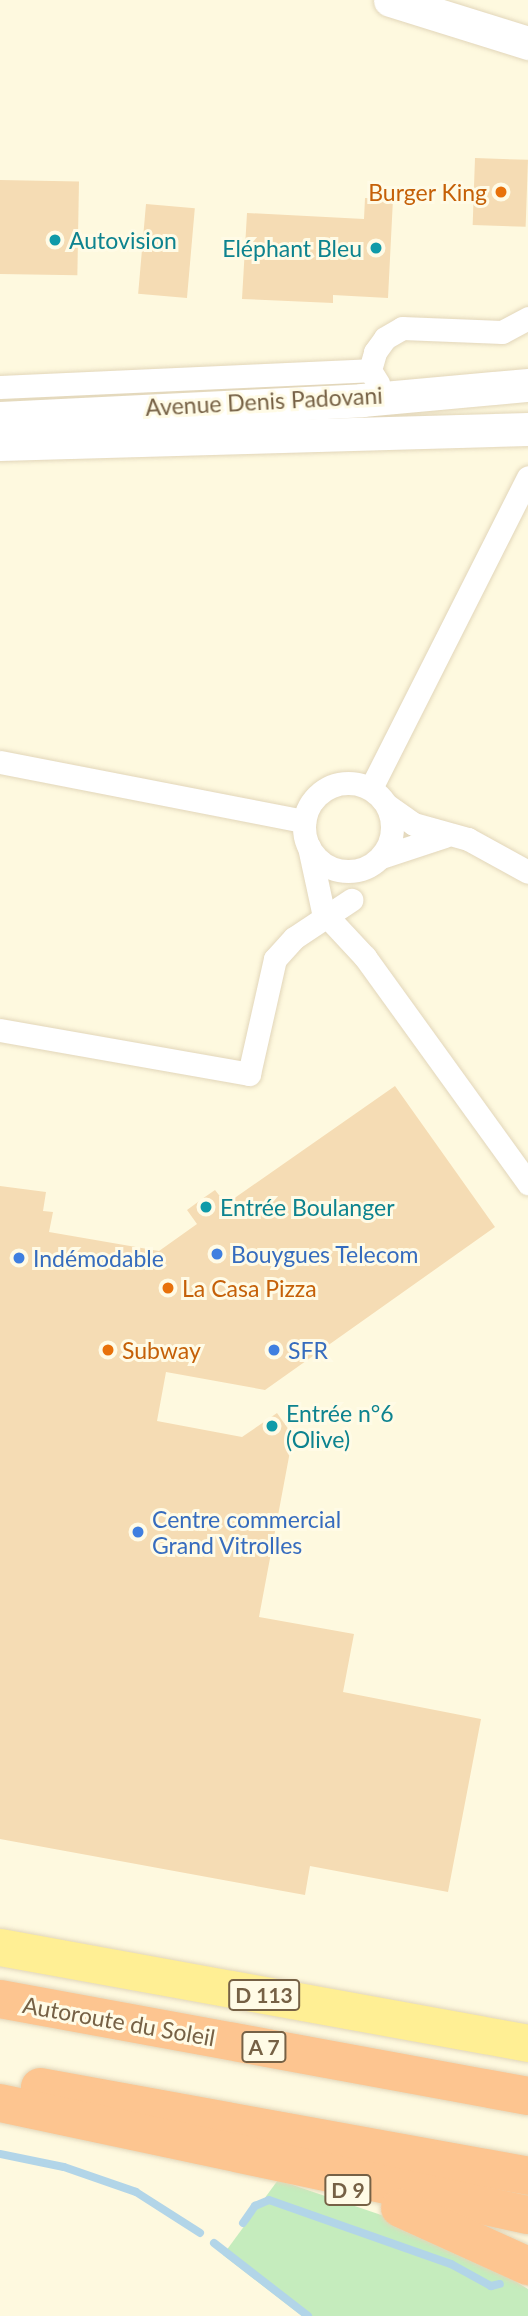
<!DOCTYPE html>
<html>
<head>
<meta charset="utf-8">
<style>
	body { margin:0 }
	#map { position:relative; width:528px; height:2316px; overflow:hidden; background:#fef9df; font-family:Lato,sans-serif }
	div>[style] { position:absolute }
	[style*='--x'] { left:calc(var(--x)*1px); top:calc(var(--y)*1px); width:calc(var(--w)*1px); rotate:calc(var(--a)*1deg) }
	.green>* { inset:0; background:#c5ecbd }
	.stream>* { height:8px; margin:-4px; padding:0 4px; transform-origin:4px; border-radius:4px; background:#b2d5e8 }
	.building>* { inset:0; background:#f5dcb4; transform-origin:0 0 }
	.roads { filter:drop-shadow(0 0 2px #e2d6ba) drop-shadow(0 0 2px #e2d6ba) }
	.street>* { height:23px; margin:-11.5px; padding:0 11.5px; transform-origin:11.5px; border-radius:11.5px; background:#fff }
	.street>.ring { margin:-11.5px; padding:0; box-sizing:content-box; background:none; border:23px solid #fff; border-radius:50% }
	.secondary>* { height:33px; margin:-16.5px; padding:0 16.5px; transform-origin:16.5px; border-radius:16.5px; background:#fff }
	.primary>* { height:37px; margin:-18.5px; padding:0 18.5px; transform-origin:18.5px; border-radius:18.5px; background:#ffef94 }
	.highway>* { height:38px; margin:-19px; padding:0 19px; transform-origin:19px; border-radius:19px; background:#fdc590 }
	.dots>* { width:19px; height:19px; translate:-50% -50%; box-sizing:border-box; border:4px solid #fffbe6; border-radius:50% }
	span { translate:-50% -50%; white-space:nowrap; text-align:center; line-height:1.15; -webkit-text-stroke:6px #fffbe6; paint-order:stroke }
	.shield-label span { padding:2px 5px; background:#fffbe6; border:2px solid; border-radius:5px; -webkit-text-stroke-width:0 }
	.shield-label { font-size:21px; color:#766145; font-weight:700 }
	.food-label { font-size:23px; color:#c56008 }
	.right { translate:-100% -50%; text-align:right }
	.left { translate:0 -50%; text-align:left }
	.culture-label { font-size:23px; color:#0d838f }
	.street-label { font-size:23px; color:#766145 }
	.shop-label { font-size:23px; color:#366cbe }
</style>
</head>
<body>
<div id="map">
	<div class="green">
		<div style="clip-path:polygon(278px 2180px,396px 2220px,472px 2255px,528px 2289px,528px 2316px,302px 2316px,223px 2255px)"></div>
	</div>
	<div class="stream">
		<div style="--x:0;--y:2154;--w:65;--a:11.5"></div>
		<div style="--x:64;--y:2167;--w:76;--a:19.1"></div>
		<div style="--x:136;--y:2192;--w:76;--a:32.6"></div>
		<div style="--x:243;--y:2223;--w:21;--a:-55"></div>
		<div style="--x:255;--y:2206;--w:15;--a:-23"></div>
		<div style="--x:269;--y:2200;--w:193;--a:19.4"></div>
		<div style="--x:451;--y:2264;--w:46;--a:28.8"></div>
		<div style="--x:491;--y:2286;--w:9;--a:-13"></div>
		<div style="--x:214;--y:2243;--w:119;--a:37.8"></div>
	</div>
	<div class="building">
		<div style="left:475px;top:158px;width:53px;height:67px;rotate:2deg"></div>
		<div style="left:0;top:180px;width:79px;height:94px;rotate:1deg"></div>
		<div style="clip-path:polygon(365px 198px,393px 199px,388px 298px,333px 295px,333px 303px,242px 299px,247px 213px,364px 219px)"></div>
		<div style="left:146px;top:204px;width:49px;height:90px;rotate:5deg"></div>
		<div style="clip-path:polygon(395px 1086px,495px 1227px,265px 1390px,166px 1372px,157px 1421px,242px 1437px,277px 1413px,289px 1430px,286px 1445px,291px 1446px,259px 1617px,354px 1634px,343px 1692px,481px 1719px,448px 1892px,310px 1866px,305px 1895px,0 1839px,0 1186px,46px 1192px,43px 1211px,53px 1212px,49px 1232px,159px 1251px,197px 1224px,187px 1210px,202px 1199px,215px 1190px,226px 1204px)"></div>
	</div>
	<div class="roads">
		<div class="street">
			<div style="--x:378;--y:383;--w:15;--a:-122"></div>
			<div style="--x:370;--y:370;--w:19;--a:-74"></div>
			<div style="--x:375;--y:352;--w:17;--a:-54"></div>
			<div style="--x:385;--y:338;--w:20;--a:-30"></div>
			<div style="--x:402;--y:328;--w:100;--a:2.3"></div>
			<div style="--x:502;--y:332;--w:30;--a:-28"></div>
			<div style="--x:0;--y:387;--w:370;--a:-2.6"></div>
			<div style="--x:0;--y:762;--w:310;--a:11"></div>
			<div class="ring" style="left:304px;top:783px;width:65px;height:65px"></div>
			<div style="--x:371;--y:788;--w:348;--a:-63.2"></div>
			<div style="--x:388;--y:806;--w:32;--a:35"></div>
			<div style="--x:414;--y:824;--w:56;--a:15.5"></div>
			<div style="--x:468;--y:839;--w:68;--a:28.8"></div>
			<div style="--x:309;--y:847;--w:66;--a:77.8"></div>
			<div style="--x:323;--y:912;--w:62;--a:47"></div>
			<div style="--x:365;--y:957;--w:279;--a:54.2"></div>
			<div style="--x:381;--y:857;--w:67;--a:-18.2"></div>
			<div style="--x:0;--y:1030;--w:253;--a:10"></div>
			<div style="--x:249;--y:1074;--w:118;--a:-77.3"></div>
			<div style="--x:275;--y:959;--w:28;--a:-48"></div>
			<div style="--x:294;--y:938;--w:69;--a:-33.7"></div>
		</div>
		<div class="secondary">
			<div style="--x:390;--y:0;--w:145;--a:17.3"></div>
			<div style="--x:0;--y:418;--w:362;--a:-2.8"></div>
			<div style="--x:362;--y:400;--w:167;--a:-5.2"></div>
			<div style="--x:0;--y:444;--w:528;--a:-1.63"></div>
		</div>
		<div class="primary">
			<div style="--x:0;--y:1947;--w:537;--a:10.3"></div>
		</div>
		<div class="highway">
			<div style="--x:0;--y:1999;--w:537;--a:10.41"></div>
			<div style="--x:40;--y:2087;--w:496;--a:10.3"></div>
			<div style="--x:0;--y:2103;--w:540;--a:11.98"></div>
			<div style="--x:400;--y:2208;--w:141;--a:24.4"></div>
		</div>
	</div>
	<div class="dots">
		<div style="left:501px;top:192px;background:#e8710a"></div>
		<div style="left:55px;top:240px;background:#0f9aa8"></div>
		<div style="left:376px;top:248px;background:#0f9aa8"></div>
		<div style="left:206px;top:1207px;background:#0f9aa8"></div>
		<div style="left:217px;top:1254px;background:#3f7fe0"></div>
		<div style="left:19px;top:1258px;background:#3f7fe0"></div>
		<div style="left:168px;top:1288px;background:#e8710a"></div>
		<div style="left:108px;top:1350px;background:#e8710a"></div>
		<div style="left:274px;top:1350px;background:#3f7fe0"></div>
		<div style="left:272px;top:1426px;background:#0f9aa8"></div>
		<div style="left:138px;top:1532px;background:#3f7fe0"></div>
	</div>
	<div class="shield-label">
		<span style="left:264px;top:1995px">D 113</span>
		<span style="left:264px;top:2047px">A 7</span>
		<span style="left:348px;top:2190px">D 9</span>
	</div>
	<div class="food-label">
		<span class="right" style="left:487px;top:192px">Burger King</span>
		<span class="left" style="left:182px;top:1288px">La Casa Pizza</span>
		<span class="left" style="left:122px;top:1350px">Subway</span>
	</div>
	<div class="culture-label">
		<span class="left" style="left:69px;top:240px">Autovision</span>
		<span class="right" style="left:362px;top:248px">Eléphant Bleu</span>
		<span class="left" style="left:220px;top:1207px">Entrée Boulanger</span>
		<span class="left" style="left:286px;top:1426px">Entrée n°6<br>(Olive)</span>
	</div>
	<div class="street-label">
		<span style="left:264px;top:401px;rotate:-3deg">Avenue Denis Padovani</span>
		<span style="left:119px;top:2021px;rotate:10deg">Autoroute du Soleil</span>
	</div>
	<div class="shop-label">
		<span class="left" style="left:231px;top:1254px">Bouygues Telecom</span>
		<span class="left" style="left:33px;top:1258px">Indémodable</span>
		<span class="left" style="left:288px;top:1350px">SFR</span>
		<span class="left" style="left:152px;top:1532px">Centre commercial<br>Grand Vitrolles</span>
	</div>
</div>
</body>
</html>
